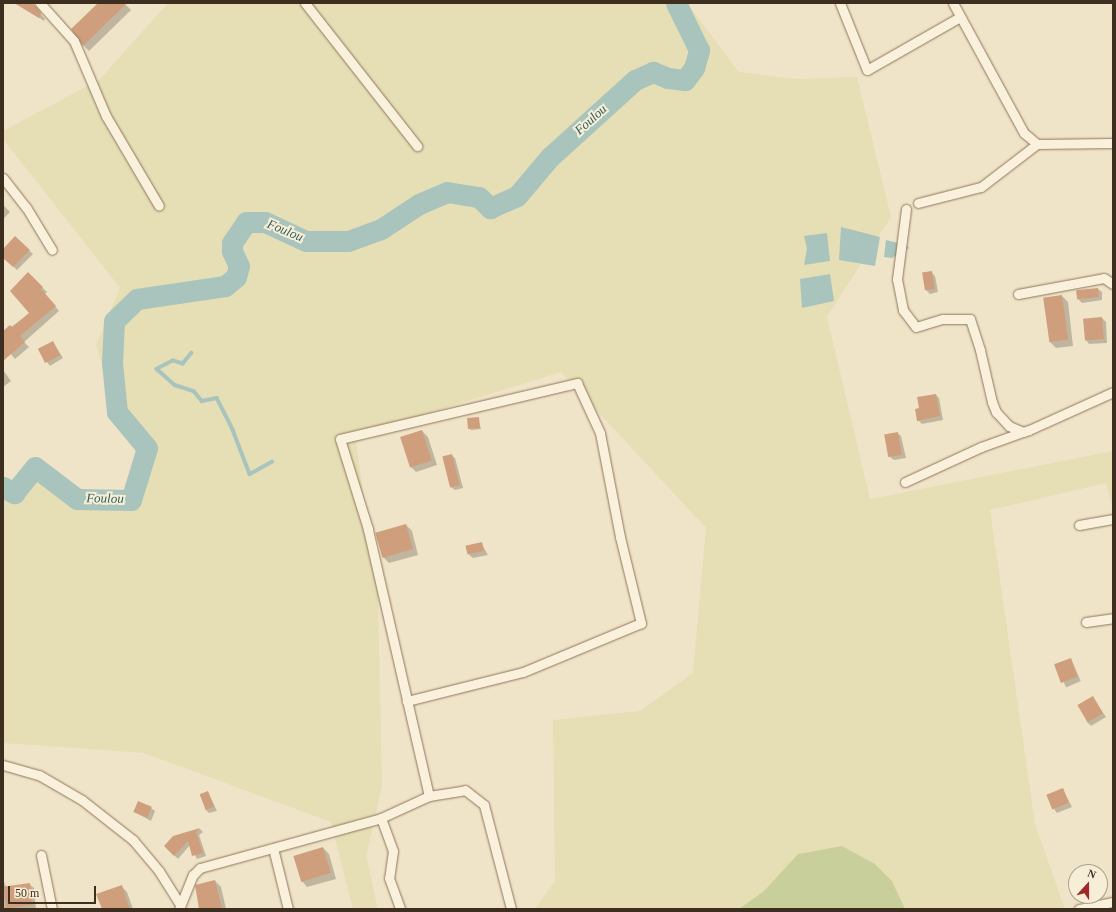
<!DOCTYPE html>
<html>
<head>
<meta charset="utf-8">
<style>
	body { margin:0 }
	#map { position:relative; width:1116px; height:912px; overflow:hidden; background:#f0e4c8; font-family:"Times New Roman",serif }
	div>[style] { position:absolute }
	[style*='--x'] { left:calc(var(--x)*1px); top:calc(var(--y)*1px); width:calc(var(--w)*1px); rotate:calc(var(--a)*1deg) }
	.farmland>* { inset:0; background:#e6deb5 }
	.green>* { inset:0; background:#c9cf9b }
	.water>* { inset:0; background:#a9c4bc }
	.shadow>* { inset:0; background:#0003; transform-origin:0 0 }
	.stream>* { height:3.5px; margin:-1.75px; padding:0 1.75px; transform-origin:1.75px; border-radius:1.75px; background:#a9c4bc }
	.river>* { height:21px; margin:-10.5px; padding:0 10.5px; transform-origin:10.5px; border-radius:10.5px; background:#a9c4bc }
	.building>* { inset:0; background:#cf9f7d; transform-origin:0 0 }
	.roads { filter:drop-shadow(0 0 1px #8d765c) drop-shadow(0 0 1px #8d765c) }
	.minor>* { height:9px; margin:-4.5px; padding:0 4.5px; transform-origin:4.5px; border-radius:4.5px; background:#faf1dc }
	span { translate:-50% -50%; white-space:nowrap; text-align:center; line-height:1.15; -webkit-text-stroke:4px #f7eed8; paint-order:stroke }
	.water-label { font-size:13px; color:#2f5d5a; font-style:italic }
	.frame { position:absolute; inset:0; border:4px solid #3d2e20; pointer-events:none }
	.north { position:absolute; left:1068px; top:864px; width:40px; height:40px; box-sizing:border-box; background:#f7eed8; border:1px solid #ada18e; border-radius:50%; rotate:21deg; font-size:11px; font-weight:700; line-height:16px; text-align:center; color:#3d2e20 }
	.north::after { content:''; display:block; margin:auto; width:14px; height:18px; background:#9e2a2b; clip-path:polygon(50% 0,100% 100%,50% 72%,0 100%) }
	.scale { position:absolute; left:8px; top:886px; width:88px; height:18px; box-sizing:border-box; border:2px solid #3d2e20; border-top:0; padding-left:5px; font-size:12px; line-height:14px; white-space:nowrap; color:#3d2e20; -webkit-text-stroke:3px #f7eed8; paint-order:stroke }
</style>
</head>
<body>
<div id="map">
	<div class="farmland">
		<div style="clip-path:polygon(168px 3px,687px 3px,739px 72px,796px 79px,857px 77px,891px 217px,827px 317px,870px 499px,1113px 451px,1113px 509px,1106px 483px,990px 510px,1035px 824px,1065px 909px,905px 909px,892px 881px,875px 864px,841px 846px,798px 854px,764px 891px,739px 909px,535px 909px,555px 881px,553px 720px,640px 711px,693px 673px,706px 528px,561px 372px,355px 436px,378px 595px,382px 786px,366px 856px,378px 909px,353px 909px,331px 822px,144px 753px,3px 743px,3px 487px,14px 493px,35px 467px,77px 499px,131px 500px,147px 448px,117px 412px,96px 345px,120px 288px,3px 139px,3px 131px,99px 80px)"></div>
	</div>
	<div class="green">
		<div style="clip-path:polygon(842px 846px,875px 864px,892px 881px,905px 909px,739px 909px,764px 891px,798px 854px)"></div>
	</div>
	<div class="water">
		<div style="clip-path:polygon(841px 227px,880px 237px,875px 266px,839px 260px)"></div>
		<div style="clip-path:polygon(827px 233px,830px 261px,804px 265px,807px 249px,804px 236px)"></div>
		<div style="clip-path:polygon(886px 240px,906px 245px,909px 248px,892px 258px,884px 257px)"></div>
		<div style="clip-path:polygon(830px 274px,834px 301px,802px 308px,800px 279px)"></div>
	</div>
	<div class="shadow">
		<div style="clip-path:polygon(15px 3px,31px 3px,45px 19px,44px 21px)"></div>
		<div style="clip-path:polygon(100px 3px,124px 3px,131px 10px,89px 51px,83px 45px)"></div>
		<div style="clip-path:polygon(3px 205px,10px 212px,3px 219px)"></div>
		<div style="clip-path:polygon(15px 237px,33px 254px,17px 270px,3px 257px,3px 250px)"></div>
		<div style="clip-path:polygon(931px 272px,935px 276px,938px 292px,930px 294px,926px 290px)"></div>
		<div style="clip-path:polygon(28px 274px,47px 292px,45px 294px,59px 311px,24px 342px,29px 347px,15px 359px,3px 345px,3px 333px,31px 313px)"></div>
		<div style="clip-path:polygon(1098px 289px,1102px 292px,1102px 300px,1082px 303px,1078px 299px)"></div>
		<div style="clip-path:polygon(1062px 296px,1068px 302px,1073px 346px,1056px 348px,1050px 342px)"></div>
		<div style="clip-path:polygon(1102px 318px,1106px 322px,1107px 343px,1089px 344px,1086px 340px)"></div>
		<div style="clip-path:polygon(53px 342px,63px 358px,50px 366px,47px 362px)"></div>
		<div style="clip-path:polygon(3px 370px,11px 381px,3px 387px)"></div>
		<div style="clip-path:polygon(936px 395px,939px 398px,943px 420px,922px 424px,918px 420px,920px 409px)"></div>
		<div style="clip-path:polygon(478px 418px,481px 429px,471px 430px,470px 429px)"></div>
		<div style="clip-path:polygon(422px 431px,428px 437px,437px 465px,416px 472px,410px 466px)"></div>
		<div style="clip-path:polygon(897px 433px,901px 436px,906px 458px,894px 460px,890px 457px)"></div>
		<div style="clip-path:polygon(451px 455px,455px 458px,463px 488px,455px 490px,451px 487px)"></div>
		<div style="clip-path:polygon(406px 525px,412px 531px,418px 555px,389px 563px,383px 557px)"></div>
		<div style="clip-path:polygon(481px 543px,488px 555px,473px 558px,469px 555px)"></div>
		<div style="left:1071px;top:659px;width:24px;height:16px;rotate:66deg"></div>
		<div style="clip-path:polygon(1093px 698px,1106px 717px,1091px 726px,1087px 722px)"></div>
		<div style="clip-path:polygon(1063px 790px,1072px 807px,1057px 813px,1054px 809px)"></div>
		<div style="clip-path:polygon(208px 792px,217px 811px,209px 813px,205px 809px)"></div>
		<div style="clip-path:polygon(151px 808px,155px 811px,151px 821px,135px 812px)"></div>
		<div style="clip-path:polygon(200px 829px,203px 832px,199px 835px,206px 856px,197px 859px,190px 845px,178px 859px,165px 846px,174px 837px)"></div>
		<div style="clip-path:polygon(323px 848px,329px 854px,336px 879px,307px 887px,302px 881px)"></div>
		<div style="clip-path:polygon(3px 879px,6px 887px,29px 884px,34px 888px,36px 909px,3px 909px)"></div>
		<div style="clip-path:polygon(215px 881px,221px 887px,226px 909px,201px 909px)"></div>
		<div style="clip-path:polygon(121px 886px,127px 892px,133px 909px,103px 909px)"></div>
	</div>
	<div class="stream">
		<div style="--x:192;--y:353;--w:14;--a:129"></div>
		<div style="--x:183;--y:364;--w:10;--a:-163"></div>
		<div style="--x:173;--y:361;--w:18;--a:153"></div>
		<div style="--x:157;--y:369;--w:24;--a:42"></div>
		<div style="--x:175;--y:385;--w:20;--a:18"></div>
		<div style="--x:194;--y:391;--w:13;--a:51"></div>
		<div style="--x:202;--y:401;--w:15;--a:-11"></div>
		<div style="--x:217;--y:398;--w:36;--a:63"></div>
		<div style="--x:233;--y:430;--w:47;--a:68.9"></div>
		<div style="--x:250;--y:474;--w:25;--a:-29"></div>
	</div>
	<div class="river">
		<div style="--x:3;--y:487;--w:13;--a:29"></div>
		<div style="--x:14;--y:493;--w:33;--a:-51"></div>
		<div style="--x:35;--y:467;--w:53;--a:37.3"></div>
		<div style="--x:77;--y:499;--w:54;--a:1.1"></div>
		<div style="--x:131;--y:500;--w:54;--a:-72.9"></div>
		<div style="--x:147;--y:448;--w:47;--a:-129.8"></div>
		<div style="--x:117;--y:412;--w:49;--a:-95.8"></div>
		<div style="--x:112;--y:363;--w:42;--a:-87.3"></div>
		<div style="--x:114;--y:321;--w:32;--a:-44"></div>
		<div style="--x:137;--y:299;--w:89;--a:-8.4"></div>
		<div style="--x:225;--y:286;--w:14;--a:-39"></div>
		<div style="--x:236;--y:277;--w:11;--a:-75"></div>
		<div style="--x:239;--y:266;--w:17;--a:-115"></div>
		<div style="--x:232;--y:251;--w:8;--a:-90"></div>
		<div style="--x:232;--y:243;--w:25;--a:-56"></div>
		<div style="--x:246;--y:222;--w:19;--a:0"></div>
		<div style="--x:265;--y:222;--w:45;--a:24.9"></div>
		<div style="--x:306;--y:241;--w:42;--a:0"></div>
		<div style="--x:348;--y:241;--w:35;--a:-20"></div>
		<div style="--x:381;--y:229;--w:45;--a:-33.3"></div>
		<div style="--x:419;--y:204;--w:30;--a:-23"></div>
		<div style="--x:447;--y:192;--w:32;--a:9"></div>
		<div style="--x:479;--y:197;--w:16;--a:45"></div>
		<div style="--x:490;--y:208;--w:30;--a:-24"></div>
		<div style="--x:517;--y:196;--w:51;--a:-49.8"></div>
		<div style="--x:550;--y:157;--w:115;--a:-42.2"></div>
		<div style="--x:635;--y:80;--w:20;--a:-24"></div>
		<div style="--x:653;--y:72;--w:16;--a:22"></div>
		<div style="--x:668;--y:78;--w:17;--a:7"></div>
		<div style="--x:685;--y:80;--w:15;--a:-53"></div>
		<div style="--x:694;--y:68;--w:19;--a:-74"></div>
		<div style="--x:699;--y:50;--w:52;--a:-116.1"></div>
	</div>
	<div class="building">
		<div style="clip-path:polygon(14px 3px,33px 3px,41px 13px,39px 18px)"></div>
		<div style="clip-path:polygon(98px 3px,127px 3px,83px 46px,71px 29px)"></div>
		<div style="clip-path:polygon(15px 236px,30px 250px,13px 267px,3px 258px,3px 249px)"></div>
		<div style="left:932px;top:271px;width:18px;height:10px;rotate:81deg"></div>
		<div style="clip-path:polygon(28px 272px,43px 287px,41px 289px,56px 306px,20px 336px,25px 342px,3px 361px,3px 331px,10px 325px,12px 327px,29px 313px,10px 291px)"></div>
		<div style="left:1098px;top:288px;width:9px;height:22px;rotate:84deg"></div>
		<div style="left:1062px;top:295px;width:45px;height:19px;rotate:82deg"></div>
		<div style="left:1102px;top:317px;width:22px;height:19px;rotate:85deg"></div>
		<div style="left:53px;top:341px;width:16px;height:17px;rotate:63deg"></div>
		<div style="clip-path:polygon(936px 394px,940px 416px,917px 421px,915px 409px,919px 408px,917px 397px)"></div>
		<div style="left:479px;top:417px;width:11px;height:12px;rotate:85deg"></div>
		<div style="left:422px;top:430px;width:32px;height:23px;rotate:72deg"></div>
		<div style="left:898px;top:432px;width:23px;height:14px;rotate:80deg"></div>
		<div style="left:452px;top:454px;width:32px;height:10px;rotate:76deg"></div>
		<div style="left:406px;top:524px;width:26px;height:32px;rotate:74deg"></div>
		<div style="left:482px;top:542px;width:9px;height:17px;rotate:77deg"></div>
		<div style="left:1071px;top:658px;width:20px;height:18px;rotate:70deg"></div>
		<div style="left:1093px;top:696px;width:20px;height:18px;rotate:60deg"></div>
		<div style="left:1063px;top:788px;width:16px;height:18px;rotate:68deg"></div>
		<div style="left:208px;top:791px;width:17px;height:9px;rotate:69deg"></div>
		<div style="left:138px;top:801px;width:15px;height:12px;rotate:23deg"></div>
		<div style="clip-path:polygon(200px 828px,196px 832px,203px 853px,192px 856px,188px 841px,174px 856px,164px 846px,173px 836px)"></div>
		<div style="left:323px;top:847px;width:27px;height:31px;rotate:73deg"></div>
		<div style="clip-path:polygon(215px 880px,222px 909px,199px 909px,195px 885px)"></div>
		<div style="left:30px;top:883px;width:22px;height:27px;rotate:82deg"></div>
		<div style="clip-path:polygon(122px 885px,130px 909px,102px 909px,96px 894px)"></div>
	</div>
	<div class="roads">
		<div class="minor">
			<div style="--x:40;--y:3;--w:51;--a:48.2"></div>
			<div style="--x:74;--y:41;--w:82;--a:66.9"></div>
			<div style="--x:106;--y:116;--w:104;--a:59.5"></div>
			<div style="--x:305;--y:3;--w:182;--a:51.9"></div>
			<div style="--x:840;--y:3;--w:72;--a:68.1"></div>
			<div style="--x:867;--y:70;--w:107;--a:-29.7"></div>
			<div style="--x:953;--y:3;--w:148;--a:61.4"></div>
			<div style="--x:1024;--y:133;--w:17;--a:40"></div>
			<div style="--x:3;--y:178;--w:37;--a:52"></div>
			<div style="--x:26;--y:207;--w:50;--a:58.8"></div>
			<div style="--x:918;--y:203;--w:65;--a:-14.3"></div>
			<div style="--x:981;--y:187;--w:71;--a:-37.5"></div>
			<div style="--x:1037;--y:144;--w:76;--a:-0.8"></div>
			<div style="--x:906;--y:209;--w:71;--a:97.3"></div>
			<div style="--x:897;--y:279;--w:32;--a:79"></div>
			<div style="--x:903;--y:310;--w:21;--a:53"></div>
			<div style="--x:916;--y:327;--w:28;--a:-17"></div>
			<div style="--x:943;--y:319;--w:27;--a:0"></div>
			<div style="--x:970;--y:319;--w:33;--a:72"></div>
			<div style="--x:980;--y:350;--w:53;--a:77"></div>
			<div style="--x:992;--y:402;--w:11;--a:68"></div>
			<div style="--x:996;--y:412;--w:19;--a:47"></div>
			<div style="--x:1009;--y:426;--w:15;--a:23"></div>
			<div style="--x:1023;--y:432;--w:6;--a:-18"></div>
			<div style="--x:1029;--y:430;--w:92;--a:-24.3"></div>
			<div style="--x:1018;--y:294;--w:87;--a:-10.5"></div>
			<div style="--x:1104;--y:278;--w:11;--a:34"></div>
			<div style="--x:905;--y:482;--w:84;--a:-24.7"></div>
			<div style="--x:981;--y:447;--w:45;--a:-19.7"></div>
			<div style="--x:1079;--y:525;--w:35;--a:-10"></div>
			<div style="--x:1086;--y:622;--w:27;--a:-8"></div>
			<div style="--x:3;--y:765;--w:37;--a:16"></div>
			<div style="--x:39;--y:775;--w:50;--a:30.2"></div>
			<div style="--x:82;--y:800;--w:65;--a:38.1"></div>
			<div style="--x:133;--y:840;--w:40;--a:50"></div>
			<div style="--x:159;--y:871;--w:38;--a:58"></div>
			<div style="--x:429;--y:796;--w:36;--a:-9"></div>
			<div style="--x:465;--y:790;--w:24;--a:38"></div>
			<div style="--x:484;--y:805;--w:107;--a:75.4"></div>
			<div style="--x:381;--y:818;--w:35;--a:70"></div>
			<div style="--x:393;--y:851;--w:27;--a:98"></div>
			<div style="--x:389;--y:878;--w:33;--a:70"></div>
			<div style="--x:273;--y:848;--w:63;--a:76.2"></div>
			<div style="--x:41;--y:855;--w:55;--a:78.5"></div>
			<div style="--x:179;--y:909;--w:37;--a:-68"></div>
			<div style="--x:193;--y:875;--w:10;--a:-45"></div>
			<div style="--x:200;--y:868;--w:188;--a:-15.4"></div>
			<div style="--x:381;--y:818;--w:53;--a:-24.6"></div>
			<div style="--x:429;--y:796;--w:274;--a:-102.9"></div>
			<div style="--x:368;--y:529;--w:94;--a:-107.3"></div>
			<div style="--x:340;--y:439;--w:244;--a:-13.3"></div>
			<div style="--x:577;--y:383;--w:55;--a:65.3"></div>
			<div style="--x:600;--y:433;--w:106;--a:79.1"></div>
			<div style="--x:620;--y:537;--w:89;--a:76.3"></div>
			<div style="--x:641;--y:623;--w:128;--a:157.4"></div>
			<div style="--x:523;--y:672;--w:120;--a:166"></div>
			<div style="--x:1079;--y:909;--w:35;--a:-12"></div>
		</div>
	</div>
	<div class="water-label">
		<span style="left:591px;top:120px;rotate:-42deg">Foulou</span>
		<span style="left:285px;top:231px;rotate:23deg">Foulou</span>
		<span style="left:105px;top:499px;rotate:1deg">Foulou</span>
	</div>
	<div class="frame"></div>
	<div class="north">N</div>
	<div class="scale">50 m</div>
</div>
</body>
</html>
